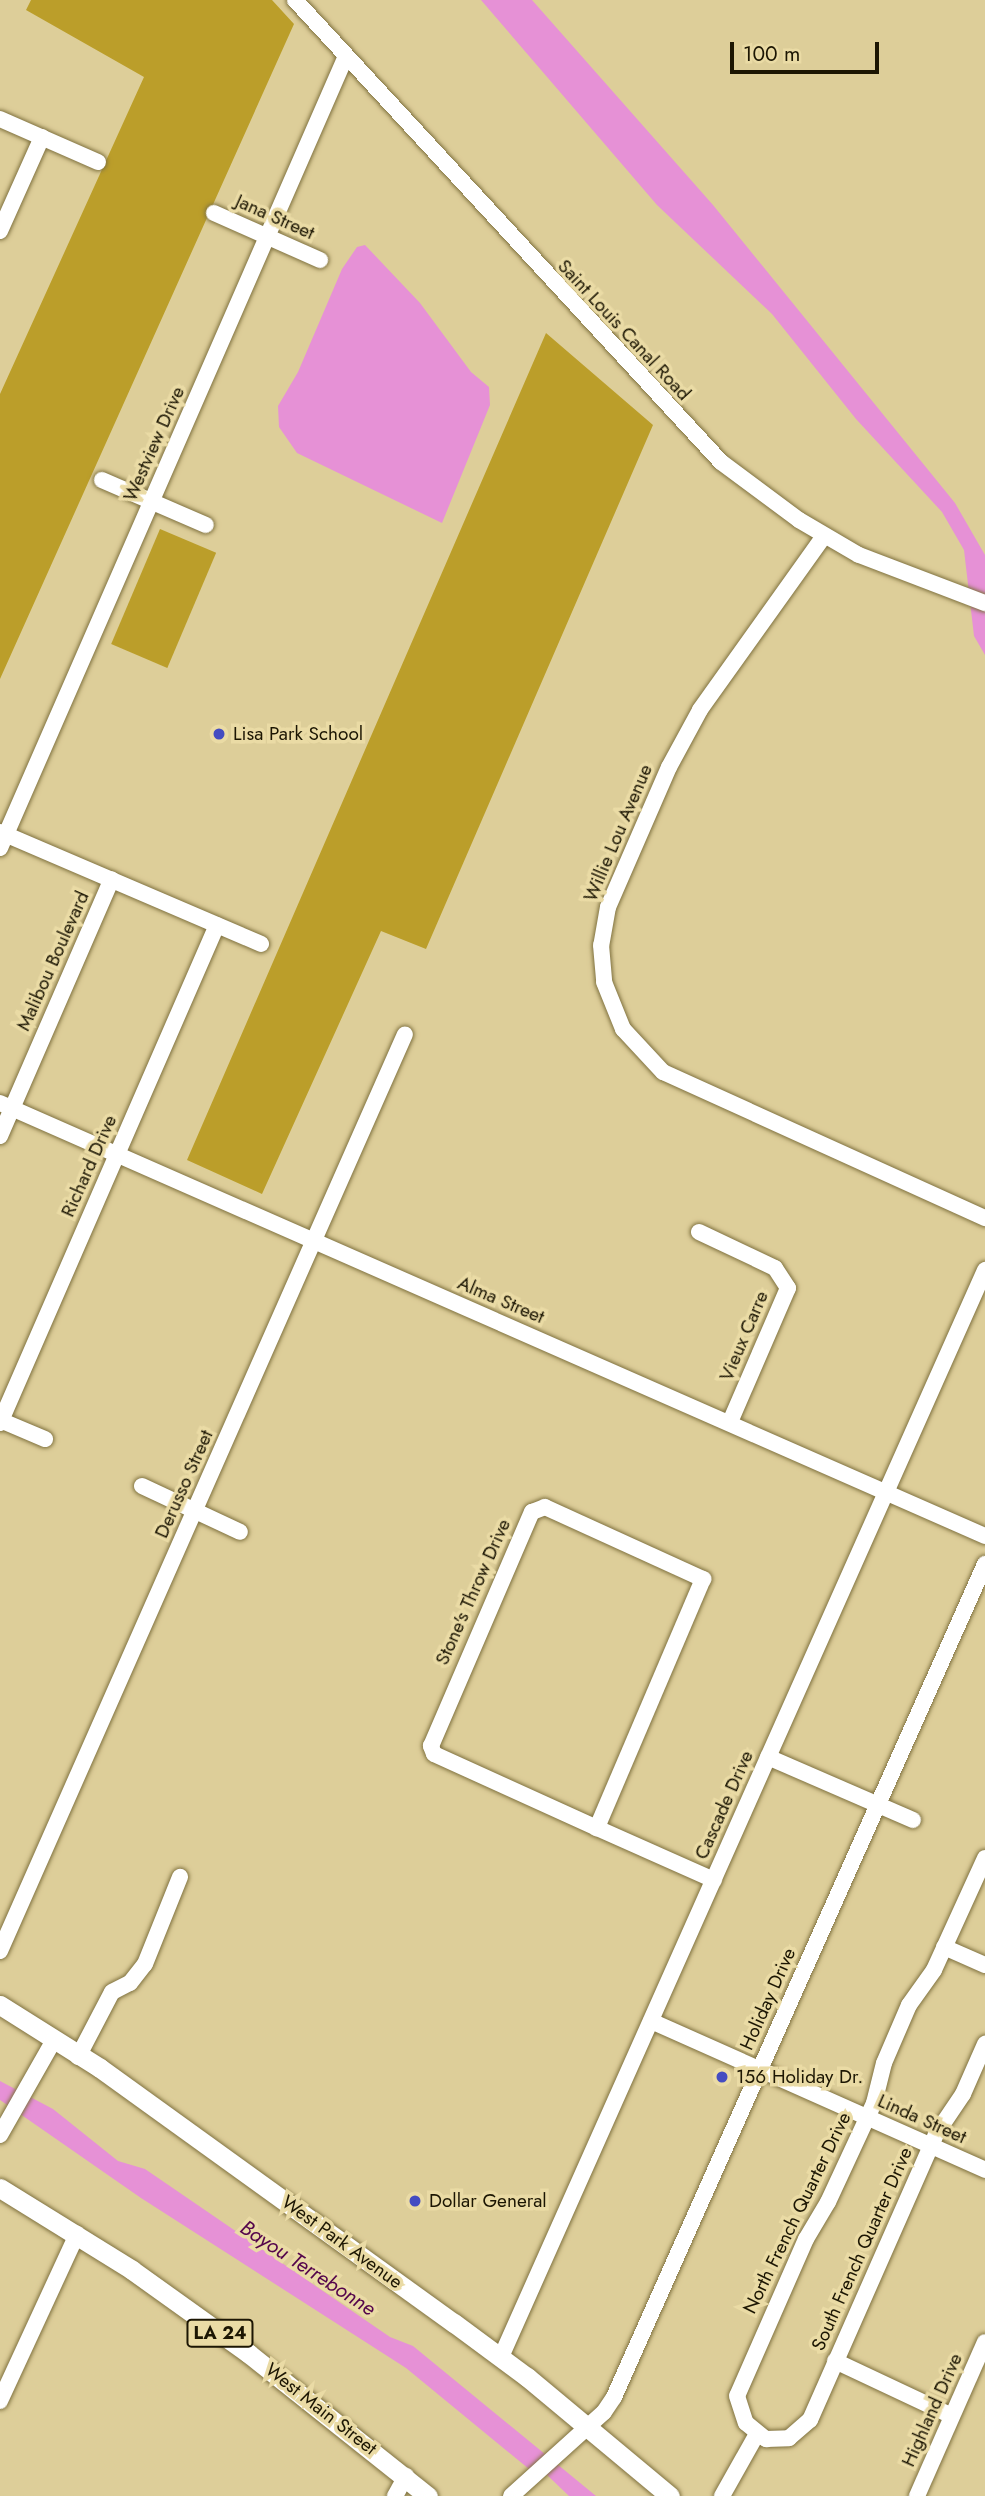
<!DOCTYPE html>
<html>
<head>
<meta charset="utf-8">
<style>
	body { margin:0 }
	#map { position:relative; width:985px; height:2496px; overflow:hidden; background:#ddce99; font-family:Jost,sans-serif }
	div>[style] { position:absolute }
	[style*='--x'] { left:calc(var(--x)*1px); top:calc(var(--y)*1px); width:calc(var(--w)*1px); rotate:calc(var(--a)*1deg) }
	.green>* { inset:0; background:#bb9e2a; transform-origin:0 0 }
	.water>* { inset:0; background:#e691d6 }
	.roads { filter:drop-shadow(0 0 2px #807240) drop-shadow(0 0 2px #807240) }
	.minor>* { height:16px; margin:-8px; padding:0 8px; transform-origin:8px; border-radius:8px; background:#fff }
	.major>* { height:19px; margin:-9.5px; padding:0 9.5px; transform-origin:9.5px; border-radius:9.5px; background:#fff }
	.dots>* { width:19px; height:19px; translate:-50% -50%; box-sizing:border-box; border:4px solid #eadba5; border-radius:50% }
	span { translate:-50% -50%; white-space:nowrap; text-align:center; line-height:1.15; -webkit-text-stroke:7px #eadba5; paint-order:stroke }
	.shield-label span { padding:2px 5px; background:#eadba5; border:2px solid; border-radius:5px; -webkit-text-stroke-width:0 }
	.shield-label { font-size:18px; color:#1c1603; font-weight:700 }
	.street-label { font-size:19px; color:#1c1603 }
	.poi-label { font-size:19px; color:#1c1603 }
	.left { translate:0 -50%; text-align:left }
	.water-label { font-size:21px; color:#54054b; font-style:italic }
	.scale { position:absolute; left:730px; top:42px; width:149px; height:32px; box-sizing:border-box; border:4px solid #1c1603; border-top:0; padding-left:9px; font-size:21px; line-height:24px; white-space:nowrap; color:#1c1603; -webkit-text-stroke:5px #eadba5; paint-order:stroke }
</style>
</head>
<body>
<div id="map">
	<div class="green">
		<div style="clip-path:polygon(31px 0,272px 0,294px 24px,0 679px,0 394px,144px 77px,26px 10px)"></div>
		<div style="clip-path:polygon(546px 333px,653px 425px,426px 949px,381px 931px,262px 1194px,187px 1160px)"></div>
		<div style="left:160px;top:529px;width:61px;height:125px;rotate:23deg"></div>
	</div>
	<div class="water">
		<div style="clip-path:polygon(481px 0,532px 0,713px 205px,955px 503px,985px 555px,985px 655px,974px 636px,964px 550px,942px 512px,856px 419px,772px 314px,657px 205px)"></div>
		<div style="clip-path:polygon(365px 245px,420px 303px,471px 372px,489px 387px,490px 405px,442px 523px,297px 453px,279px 427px,278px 406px,298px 372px,342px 269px,357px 247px)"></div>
		<div style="clip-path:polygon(0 2081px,53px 2109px,118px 2161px,145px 2169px,390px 2337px,413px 2346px,596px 2496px,569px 2496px,546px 2474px,529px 2469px,406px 2368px,141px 2198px,0 2100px)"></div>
	</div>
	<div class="roads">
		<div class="minor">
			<div style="--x:295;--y:0;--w:628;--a:47.32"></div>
			<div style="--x:721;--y:462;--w:97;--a:36.6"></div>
			<div style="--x:799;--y:520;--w:69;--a:30.3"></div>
			<div style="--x:859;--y:555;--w:135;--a:20.9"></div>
			<div style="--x:0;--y:119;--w:107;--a:23.7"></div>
			<div style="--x:214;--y:213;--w:116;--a:23.9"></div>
			<div style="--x:0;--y:231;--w:103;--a:-65.9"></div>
			<div style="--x:102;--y:480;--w:113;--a:23.4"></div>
			<div style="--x:824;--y:536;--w:214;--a:125.5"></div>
			<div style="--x:700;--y:710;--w:65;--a:118.5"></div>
			<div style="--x:669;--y:767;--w:153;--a:113.5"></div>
			<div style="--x:608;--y:907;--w:39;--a:100"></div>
			<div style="--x:601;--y:945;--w:37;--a:85"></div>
			<div style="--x:604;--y:982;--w:51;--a:68"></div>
			<div style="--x:623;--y:1029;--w:59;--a:47.1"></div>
			<div style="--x:663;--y:1072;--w:354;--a:24.4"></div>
			<div style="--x:0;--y:832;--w:284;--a:23.2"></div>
			<div style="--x:0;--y:848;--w:864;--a:-66.4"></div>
			<div style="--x:0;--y:1103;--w:1076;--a:23.73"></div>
			<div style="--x:0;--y:1136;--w:280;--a:-66.5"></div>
			<div style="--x:699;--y:1232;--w:84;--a:25.3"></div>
			<div style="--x:775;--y:1268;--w:24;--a:57"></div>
			<div style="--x:788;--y:1288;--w:146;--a:113.4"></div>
			<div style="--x:0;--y:1420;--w:49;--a:22.9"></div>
			<div style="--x:0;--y:1423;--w:543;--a:-66.46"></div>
			<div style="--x:142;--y:1486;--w:108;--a:25.1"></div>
			<div style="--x:545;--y:1507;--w:174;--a:24.5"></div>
			<div style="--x:703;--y:1579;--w:271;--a:113.1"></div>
			<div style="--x:597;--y:1828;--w:179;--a:-155.6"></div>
			<div style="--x:434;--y:1754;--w:9;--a:-111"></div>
			<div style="--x:431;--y:1746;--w:255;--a:-66.7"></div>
			<div style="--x:532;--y:1512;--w:14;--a:-21"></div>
			<div style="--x:768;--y:1757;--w:158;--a:23.5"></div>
			<div style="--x:597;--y:1828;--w:128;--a:24"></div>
			<div style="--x:985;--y:1858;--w:123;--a:114.5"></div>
			<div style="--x:934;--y:1970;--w:43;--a:125.5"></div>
			<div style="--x:909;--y:2005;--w:63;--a:113.3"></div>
			<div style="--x:884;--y:2063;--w:41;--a:104"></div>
			<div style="--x:874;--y:2103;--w:109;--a:114.9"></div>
			<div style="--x:828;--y:2202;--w:43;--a:120.7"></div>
			<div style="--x:806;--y:2239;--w:171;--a:113.7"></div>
			<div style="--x:737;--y:2396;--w:28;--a:72"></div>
			<div style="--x:746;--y:2423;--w:26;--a:39"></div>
			<div style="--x:766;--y:2439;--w:23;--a:-2"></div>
			<div style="--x:789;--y:2438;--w:28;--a:-41"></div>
			<div style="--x:810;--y:2420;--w:313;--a:-66.2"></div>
			<div style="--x:936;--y:2134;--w:48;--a:-56"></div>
			<div style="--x:963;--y:2094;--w:55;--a:-66.3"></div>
			<div style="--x:944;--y:1947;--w:45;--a:23.7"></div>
			<div style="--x:0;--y:1951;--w:1002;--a:-66.17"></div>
			<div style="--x:651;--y:2021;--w:366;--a:24"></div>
			<div style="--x:78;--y:2057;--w:73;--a:-62.4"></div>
			<div style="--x:112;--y:1992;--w:20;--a:-27"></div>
			<div style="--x:130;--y:1983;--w:24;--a:-52"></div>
			<div style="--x:145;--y:1964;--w:94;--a:-68.1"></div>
			<div style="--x:0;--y:2135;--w:109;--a:-60.4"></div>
			<div style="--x:501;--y:2357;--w:1190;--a:-66"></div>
			<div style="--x:835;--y:2361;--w:129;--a:25.2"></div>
			<div style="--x:0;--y:2401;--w:184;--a:-65.2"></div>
			<div style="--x:395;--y:2496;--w:23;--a:-61"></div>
			<div style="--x:511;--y:2496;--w:125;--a:-42.1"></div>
			<div style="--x:604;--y:2412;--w:18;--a:-56"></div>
			<div style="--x:614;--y:2397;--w:912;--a:-65.99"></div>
			<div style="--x:722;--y:2496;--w:71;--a:-60.6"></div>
			<div style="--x:917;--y:2496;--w:168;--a:-66.2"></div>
		</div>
		<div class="major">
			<div style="--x:0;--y:2005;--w:118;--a:32.2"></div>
			<div style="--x:100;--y:2068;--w:436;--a:35.8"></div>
			<div style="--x:454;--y:2323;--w:91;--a:36.5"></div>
			<div style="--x:527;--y:2377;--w:186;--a:39.8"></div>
			<div style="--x:0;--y:2188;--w:155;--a:31.8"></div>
			<div style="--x:132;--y:2270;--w:143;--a:35.6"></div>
			<div style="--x:248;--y:2353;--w:230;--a:38.5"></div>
		</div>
	</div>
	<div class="dots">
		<div style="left:219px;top:734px;background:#444cc1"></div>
		<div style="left:722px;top:2077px;background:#444cc1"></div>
		<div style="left:415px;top:2201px;background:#444cc1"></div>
	</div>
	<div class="shield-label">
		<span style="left:220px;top:2333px">LA 24</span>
	</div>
	<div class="street-label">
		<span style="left:275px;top:217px;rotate:24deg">Jana Street</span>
		<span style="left:624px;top:330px;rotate:47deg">Saint Louis Canal Road</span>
		<span style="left:154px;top:444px;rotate:-66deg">Westview Drive</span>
		<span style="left:618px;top:833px;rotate:-67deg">Willie Lou Avenue</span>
		<span style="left:53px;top:961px;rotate:-66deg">Malibou Boulevard</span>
		<span style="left:89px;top:1166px;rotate:-66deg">Richard Drive</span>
		<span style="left:501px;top:1300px;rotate:23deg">Alma Street</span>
		<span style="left:744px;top:1336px;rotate:-67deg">Vieux Carre</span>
		<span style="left:184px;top:1484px;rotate:-66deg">Derusso Street</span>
		<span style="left:473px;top:1592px;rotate:-66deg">Stone's Throw Drive</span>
		<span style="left:724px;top:1805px;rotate:-66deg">Cascade Drive</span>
		<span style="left:768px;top:1999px;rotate:-66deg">Holiday Drive</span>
		<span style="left:922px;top:2119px;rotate:24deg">Linda Street</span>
		<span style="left:797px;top:2213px;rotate:-64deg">North French Quarter Drive</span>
		<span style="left:342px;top:2242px;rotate:36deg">West Park Avenue</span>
		<span style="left:862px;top:2249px;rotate:-66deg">South French Quarter Drive</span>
		<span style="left:321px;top:2409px;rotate:38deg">West Main Street</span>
		<span style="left:932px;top:2410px;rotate:-66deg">Highland Drive</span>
	</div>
	<div class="poi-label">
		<span class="left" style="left:233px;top:734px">Lisa Park School</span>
		<span class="left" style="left:736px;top:2077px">156 Holiday Dr.</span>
		<span class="left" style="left:429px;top:2201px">Dollar General</span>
	</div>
	<div class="water-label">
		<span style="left:308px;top:2268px;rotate:33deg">Bayou Terrebonne</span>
	</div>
	<div class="scale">100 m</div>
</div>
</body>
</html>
